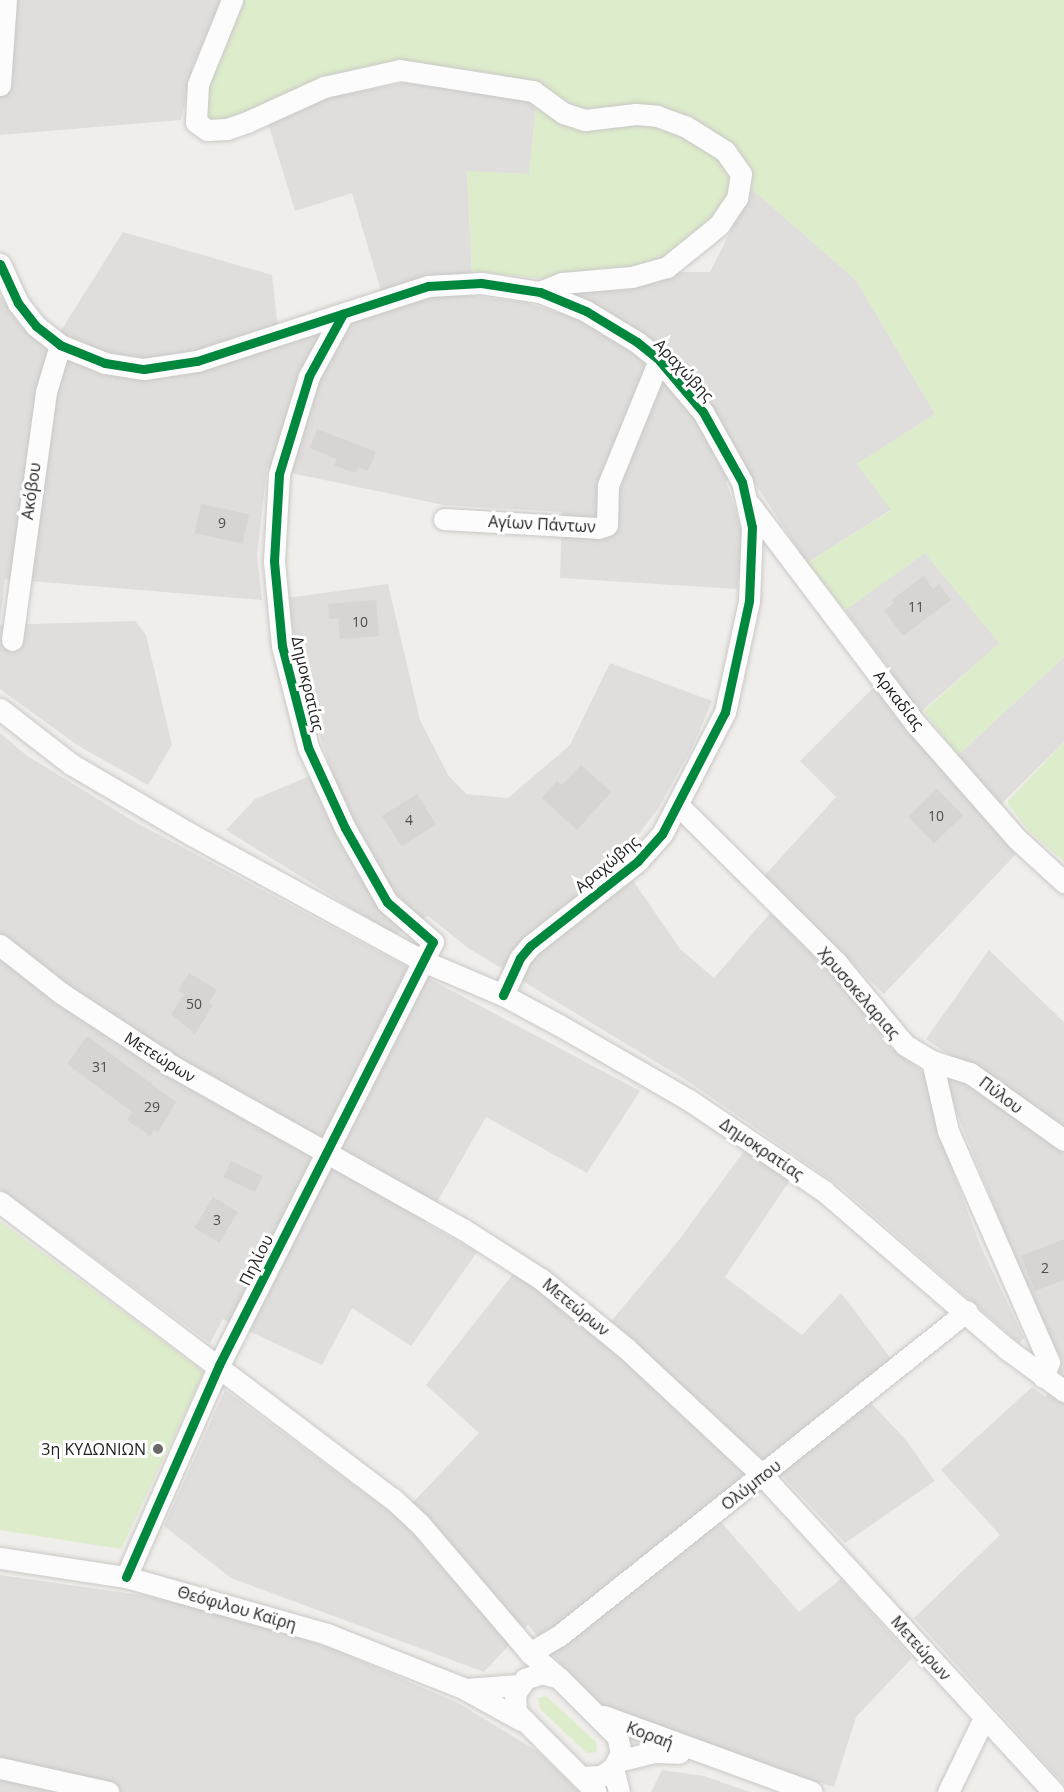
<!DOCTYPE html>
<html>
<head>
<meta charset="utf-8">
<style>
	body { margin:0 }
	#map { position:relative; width:1064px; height:1792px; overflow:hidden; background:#f0eeeb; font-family:"Open Sans",sans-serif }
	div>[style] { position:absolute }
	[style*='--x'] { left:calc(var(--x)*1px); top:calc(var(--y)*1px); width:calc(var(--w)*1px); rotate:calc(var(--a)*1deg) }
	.residential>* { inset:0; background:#dfdedc }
	.grass>* { inset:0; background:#ddeccb }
	.building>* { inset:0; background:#d7d4d2; transform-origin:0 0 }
	.roads { filter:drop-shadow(0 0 2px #c9c8c7) drop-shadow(0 0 2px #c9c8c7) }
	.minor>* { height:21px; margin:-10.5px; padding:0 10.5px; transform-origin:10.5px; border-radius:10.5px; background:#fdfcfc }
	.cycleway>* { height:9px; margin:-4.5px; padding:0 4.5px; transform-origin:4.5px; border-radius:4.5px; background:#00873e }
	.dots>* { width:16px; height:16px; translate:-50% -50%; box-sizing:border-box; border:3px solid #fff; border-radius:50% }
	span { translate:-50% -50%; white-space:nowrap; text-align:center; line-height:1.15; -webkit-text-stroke:6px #fff; paint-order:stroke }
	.number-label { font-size:14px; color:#4f4e4e }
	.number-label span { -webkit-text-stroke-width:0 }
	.street-label { font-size:16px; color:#222 }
	.poi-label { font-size:16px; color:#222 }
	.right { translate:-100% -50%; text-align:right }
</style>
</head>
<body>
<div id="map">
	<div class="residential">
		<div style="clip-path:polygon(0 0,223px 0,193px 65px,181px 120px,0 135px)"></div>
		<div style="clip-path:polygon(406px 83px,537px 97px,529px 174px,467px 172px,473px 296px,528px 303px,559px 313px,570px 291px,683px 272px,710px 272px,752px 189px,856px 280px,935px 414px,857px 464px,892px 509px,807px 563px,749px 474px,726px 481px,744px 536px,737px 589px,560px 578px,562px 512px,444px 505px,267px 468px,257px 556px,262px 600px,5px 579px,0 625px,135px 621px,146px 635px,172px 745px,148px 785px,77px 745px,0 689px,0 296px,20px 325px,48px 351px,123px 232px,272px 275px,280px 346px,387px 311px,352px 193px,295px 211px,268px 123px,313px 100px)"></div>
		<div style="clip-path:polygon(925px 553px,1000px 643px,906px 725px,943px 769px,1064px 657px,1064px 742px,987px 818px,1016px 854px,884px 994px,764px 876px,836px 797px,800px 761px,891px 670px,845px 610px)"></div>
		<div style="clip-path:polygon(388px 584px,420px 720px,448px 775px,466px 794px,508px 798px,570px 745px,610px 663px,712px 701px,693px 746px,658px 809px,619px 860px,680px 949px,714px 978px,773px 910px,829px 967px,887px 1044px,926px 1074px,947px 1155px,980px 1245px,1024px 1338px,1019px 1343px,841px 1187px,689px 1082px,468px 948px,428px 916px,395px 935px,226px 830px,255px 799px,331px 767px,307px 700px,287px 598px)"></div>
		<div style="clip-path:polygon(0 733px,26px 755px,135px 822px,640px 1091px,587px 1173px,486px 1117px,425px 1223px,477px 1252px,411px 1346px,352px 1308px,322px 1365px,223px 1319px,210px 1343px,0 1189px)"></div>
		<div style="clip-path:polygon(989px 950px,1064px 1022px,1064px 1133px,926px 1039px)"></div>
		<div style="clip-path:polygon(953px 1073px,980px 1088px,1064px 1154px,1064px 1784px,914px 1618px,1000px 1535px,941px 1470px,1032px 1387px,1046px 1397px,1062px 1361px,1037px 1313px,956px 1111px,945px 1078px)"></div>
		<div style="clip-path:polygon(744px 1151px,791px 1179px,725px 1277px,802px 1335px,841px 1293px,892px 1360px,856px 1387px,905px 1439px,935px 1481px,845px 1543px,768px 1461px,709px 1508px,799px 1612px,841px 1579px,912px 1658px,856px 1717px,834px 1787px,701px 1745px,594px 1703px,528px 1625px,484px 1672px,231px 1578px,164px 1526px,225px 1390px,398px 1518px,479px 1433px,426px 1385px,513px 1274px,538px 1288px,598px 1337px,679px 1240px)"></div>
		<div style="clip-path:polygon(0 1575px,147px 1596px,251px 1621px,338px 1651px,458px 1703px,537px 1751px,581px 1792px,0 1792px)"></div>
		<div style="clip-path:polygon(662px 1770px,704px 1776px,750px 1792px,651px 1792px)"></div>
	</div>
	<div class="grass">
		<div style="clip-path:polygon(237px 0,1064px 0,1064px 657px,958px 755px,924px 711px,999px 643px,925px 553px,845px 610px,807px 563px,891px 510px,857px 464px,935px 414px,856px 280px,752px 189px,734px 187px,719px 216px,662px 263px,552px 280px,472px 271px,467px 171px,529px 174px,538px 87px,401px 65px,216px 127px,199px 111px)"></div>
		<div style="clip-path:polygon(1064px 742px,1064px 861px,1028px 830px,1007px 802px)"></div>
		<div style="clip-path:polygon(0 1221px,204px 1372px,121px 1549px,0 1530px)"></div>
		<div style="clip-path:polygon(546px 1696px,596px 1742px,597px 1752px,587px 1753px,540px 1709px,538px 1698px)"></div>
	</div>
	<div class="building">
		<div style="clip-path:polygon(317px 429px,376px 452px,368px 471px,358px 467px,355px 473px,334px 465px,337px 459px,310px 448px)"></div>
		<div style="left:201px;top:504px;width:49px;height:30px;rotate:12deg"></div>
		<div style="clip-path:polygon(924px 576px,933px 589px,939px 584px,951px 600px,903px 636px,884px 610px,894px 603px,891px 600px)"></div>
		<div style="clip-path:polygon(376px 600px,379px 636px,340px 639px,338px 618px,329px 619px,328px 604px)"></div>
		<div style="clip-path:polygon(581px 765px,611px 792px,577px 830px,542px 798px,557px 781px,562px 785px)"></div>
		<div style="left:937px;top:789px;width:37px;height:40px;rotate:46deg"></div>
		<div style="left:417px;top:794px;width:36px;height:41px;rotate:58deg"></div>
		<div style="clip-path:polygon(189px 973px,217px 990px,209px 1003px,213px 1005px,195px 1034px,171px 1014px,184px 994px,178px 991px)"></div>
		<div style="clip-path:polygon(87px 1036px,176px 1102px,158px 1132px,154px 1130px,150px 1136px,127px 1120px,132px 1112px,67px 1064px)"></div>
		<div style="left:231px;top:1161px;width:35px;height:18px;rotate:25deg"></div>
		<div style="left:213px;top:1197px;width:29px;height:36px;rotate:31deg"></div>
		<div style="clip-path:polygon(1064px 1239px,1064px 1280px,1035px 1291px,1021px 1256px)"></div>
	</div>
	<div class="roads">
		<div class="minor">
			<div style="--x:232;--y:0;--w:91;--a:112"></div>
			<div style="--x:198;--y:84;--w:38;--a:93"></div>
			<div style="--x:196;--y:122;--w:14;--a:36"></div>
			<div style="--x:207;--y:130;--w:20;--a:-3"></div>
			<div style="--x:227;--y:129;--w:21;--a:-19"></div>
			<div style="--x:247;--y:122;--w:85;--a:-24.4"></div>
			<div style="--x:324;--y:87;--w:78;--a:-12.6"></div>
			<div style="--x:400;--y:70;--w:135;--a:9"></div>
			<div style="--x:533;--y:91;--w:37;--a:36"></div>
			<div style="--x:563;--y:113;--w:23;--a:18"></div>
			<div style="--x:585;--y:120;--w:51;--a:-6.7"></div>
			<div style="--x:636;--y:114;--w:21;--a:5"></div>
			<div style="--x:657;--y:116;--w:30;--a:20"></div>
			<div style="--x:685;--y:126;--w:47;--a:32"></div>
			<div style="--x:725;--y:151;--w:28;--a:55"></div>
			<div style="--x:741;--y:174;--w:24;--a:99"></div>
			<div style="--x:737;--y:198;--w:32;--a:124"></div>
			<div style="--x:719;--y:225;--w:67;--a:141.1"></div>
			<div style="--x:667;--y:267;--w:37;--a:164"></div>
			<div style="--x:631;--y:277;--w:69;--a:175"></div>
			<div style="--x:562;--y:283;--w:24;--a:158"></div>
			<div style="--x:0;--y:85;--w:85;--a:-86"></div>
			<div style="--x:0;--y:264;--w:43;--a:65.2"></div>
			<div style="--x:18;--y:303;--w:29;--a:52"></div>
			<div style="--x:36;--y:326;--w:31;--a:38"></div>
			<div style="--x:60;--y:345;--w:48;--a:21.8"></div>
			<div style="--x:105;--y:363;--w:39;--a:9"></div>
			<div style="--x:144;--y:369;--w:54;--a:-8.6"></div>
			<div style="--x:197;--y:361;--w:243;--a:-18"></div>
			<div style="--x:428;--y:286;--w:53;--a:-3.2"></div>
			<div style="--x:481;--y:283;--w:60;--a:8.7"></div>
			<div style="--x:540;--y:292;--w:50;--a:22.4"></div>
			<div style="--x:586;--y:311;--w:60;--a:31.3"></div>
			<div style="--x:637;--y:342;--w:28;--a:39"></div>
			<div style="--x:659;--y:360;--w:68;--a:49.8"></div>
			<div style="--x:703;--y:412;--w:80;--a:60.9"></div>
			<div style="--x:742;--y:482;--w:46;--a:77.5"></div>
			<div style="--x:752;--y:527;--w:74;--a:92.3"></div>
			<div style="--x:749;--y:601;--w:114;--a:102.2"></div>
			<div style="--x:725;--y:712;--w:137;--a:117.3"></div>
			<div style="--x:662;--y:834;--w:36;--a:132"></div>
			<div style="--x:638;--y:861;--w:137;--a:141.8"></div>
			<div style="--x:530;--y:946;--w:16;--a:130"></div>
			<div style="--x:520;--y:958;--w:41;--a:114.7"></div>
			<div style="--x:750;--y:505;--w:273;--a:52.9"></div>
			<div style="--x:915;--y:723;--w:154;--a:48.7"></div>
			<div style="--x:1017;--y:839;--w:64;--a:42.5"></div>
			<div style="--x:444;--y:519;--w:154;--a:3.3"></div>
			<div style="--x:598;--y:528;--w:9;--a:-18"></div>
			<div style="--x:607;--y:525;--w:40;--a:-88.6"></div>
			<div style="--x:608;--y:485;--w:135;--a:-67.8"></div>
			<div style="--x:12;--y:640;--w:250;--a:-82.2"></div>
			<div style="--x:46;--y:392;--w:49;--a:-73.4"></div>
			<div style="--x:0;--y:709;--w:90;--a:37.8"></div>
			<div style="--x:71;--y:764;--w:140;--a:30.4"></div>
			<div style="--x:192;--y:835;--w:263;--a:28.6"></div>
			<div style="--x:423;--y:961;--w:87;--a:23"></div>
			<div style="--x:503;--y:995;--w:64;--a:28.2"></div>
			<div style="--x:559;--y:1025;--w:150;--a:30"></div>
			<div style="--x:689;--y:1100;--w:163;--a:34"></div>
			<div style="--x:824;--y:1191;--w:242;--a:40.8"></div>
			<div style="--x:1007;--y:1349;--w:71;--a:36.4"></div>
			<div style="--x:678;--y:805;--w:223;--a:44.8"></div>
			<div style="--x:836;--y:962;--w:108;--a:50.3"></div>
			<div style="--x:905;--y:1045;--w:31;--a:31"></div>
			<div style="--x:932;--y:1061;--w:72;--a:77.1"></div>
			<div style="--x:948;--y:1131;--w:252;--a:66.4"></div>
			<div style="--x:1049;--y:1362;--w:16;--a:112"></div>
			<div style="--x:0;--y:945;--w:78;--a:38.2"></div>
			<div style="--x:61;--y:993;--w:135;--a:33.2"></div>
			<div style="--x:174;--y:1067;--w:331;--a:29.3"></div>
			<div style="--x:463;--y:1229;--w:93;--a:32.7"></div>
			<div style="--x:541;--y:1279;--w:111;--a:39.1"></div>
			<div style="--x:627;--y:1349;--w:186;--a:43"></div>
			<div style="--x:763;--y:1476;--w:430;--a:47.4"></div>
			<div style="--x:932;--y:1061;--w:40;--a:18"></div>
			<div style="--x:970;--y:1073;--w:115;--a:35.5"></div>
			<div style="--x:0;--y:1202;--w:491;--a:37.1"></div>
			<div style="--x:392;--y:1498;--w:37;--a:43"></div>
			<div style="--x:419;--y:1523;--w:171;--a:49.5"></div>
			<div style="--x:530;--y:1653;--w:38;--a:41"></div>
			<div style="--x:0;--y:1558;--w:127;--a:8.6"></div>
			<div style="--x:126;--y:1577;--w:209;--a:15.8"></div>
			<div style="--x:327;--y:1634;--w:149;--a:21.7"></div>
			<div style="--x:465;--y:1689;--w:64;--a:29"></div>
			<div style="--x:126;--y:1577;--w:232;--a:-66.3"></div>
			<div style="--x:219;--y:1365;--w:474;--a:-63.2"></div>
			<div style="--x:433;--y:942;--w:61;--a:-139"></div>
			<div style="--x:387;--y:902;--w:85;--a:-119.6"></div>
			<div style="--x:345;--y:828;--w:89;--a:-114.6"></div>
			<div style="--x:308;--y:747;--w:104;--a:-104.4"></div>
			<div style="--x:282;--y:646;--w:85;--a:-95.4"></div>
			<div style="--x:274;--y:561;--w:87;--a:-86.7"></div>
			<div style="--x:279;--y:474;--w:102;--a:-73"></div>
			<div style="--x:309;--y:376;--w:71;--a:-61.3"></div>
			<div style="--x:530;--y:1653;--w:35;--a:-31"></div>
			<div style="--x:560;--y:1635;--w:520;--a:-38.52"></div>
			<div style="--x:466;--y:1689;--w:53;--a:-4.3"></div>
			<div style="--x:604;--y:1716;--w:221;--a:20.1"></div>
			<div style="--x:618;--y:1761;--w:37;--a:-14"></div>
			<div style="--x:654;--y:1752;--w:25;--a:2"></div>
			<div style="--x:0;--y:1768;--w:111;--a:12.5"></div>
			<div style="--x:613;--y:1768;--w:25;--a:76"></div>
			<div style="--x:581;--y:1777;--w:20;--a:-3"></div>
			<div style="--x:601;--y:1776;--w:14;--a:-34"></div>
			<div style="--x:613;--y:1768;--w:17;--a:-62"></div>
			<div style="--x:621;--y:1753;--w:17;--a:-103"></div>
			<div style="--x:617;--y:1736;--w:82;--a:-135"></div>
			<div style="--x:559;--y:1678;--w:18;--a:-164"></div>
			<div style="--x:542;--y:1673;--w:18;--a:161"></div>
			<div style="--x:525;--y:1679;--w:18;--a:124"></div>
			<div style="--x:515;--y:1694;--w:18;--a:87"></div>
			<div style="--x:516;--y:1712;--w:113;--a:45"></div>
			<div style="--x:948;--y:1792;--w:82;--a:-64.1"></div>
		</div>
	</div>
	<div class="cycleway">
		<div style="--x:0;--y:264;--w:43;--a:65.2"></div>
		<div style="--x:18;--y:303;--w:29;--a:52"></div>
		<div style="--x:36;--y:326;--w:31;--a:38"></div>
		<div style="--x:60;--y:345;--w:48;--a:21.8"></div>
		<div style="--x:105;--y:363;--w:39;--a:9"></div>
		<div style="--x:144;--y:369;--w:54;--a:-8.6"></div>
		<div style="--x:197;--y:361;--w:243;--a:-18"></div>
		<div style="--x:428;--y:286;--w:53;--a:-3.2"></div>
		<div style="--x:481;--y:283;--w:60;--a:8.7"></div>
		<div style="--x:540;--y:292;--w:50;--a:22.4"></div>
		<div style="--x:586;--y:311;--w:60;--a:31.3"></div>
		<div style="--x:637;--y:342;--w:28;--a:39"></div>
		<div style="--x:659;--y:360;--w:68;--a:49.8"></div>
		<div style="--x:703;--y:412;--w:80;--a:60.9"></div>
		<div style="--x:742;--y:482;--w:46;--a:77.5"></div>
		<div style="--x:752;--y:527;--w:74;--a:92.3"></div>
		<div style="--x:749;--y:601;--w:114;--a:102.2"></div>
		<div style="--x:725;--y:712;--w:137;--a:117.3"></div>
		<div style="--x:662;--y:834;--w:36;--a:132"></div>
		<div style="--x:638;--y:861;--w:137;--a:141.8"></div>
		<div style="--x:530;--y:946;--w:16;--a:130"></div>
		<div style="--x:520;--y:958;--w:41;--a:114.7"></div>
		<div style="--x:126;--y:1577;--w:232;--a:-66.3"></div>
		<div style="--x:219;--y:1365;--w:474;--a:-63.2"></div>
		<div style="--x:433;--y:942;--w:61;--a:-139"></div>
		<div style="--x:387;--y:902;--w:85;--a:-119.6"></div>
		<div style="--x:345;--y:828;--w:89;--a:-114.6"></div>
		<div style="--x:308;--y:747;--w:104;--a:-104.4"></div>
		<div style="--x:282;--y:646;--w:85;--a:-95.4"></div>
		<div style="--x:274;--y:561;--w:87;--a:-86.7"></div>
		<div style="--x:279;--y:474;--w:102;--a:-73"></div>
		<div style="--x:309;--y:376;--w:71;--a:-61.3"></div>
	</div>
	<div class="dots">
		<div style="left:158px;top:1449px;background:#6a6968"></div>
	</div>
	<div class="number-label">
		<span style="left:222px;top:523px">9</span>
		<span style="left:916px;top:607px">11</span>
		<span style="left:360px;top:622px">10</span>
		<span style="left:936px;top:816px">10</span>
		<span style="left:409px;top:820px">4</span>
		<span style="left:194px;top:1004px">50</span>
		<span style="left:100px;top:1067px">31</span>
		<span style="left:152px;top:1107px">29</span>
		<span style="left:217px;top:1220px">3</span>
		<span style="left:1045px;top:1268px">2</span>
	</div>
	<div class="street-label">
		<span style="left:684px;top:370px;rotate:47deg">Αραχώβης</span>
		<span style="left:31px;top:491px;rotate:-82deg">Ακόβου</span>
		<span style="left:542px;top:524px;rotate:3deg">Αγίων Πάντων</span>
		<span style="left:308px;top:684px;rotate:77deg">Δημοκρατίας</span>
		<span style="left:899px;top:700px;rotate:52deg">Αρκαδίας</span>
		<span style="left:607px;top:864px;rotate:-40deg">Αραχώβης</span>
		<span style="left:859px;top:993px;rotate:49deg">Χρυσοκελαριας</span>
		<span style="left:160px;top:1057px;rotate:32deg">Μετεώρων</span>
		<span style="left:1001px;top:1095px;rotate:37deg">Πύλου</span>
		<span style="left:762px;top:1149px;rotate:34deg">Δημοκρατίας</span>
		<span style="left:256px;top:1260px;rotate:-63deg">Πηλίου</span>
		<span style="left:576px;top:1307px;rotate:39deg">Μετεώρων</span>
		<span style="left:751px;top:1485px;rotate:-38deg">Ολύμπου</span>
		<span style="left:237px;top:1608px;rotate:16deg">Θεόφιλου Καϊρη</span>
		<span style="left:921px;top:1648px;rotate:48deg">Μετεώρων</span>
		<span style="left:650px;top:1735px;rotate:21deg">Κοραή</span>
	</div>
	<div class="poi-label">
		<span class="right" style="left:146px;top:1449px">3η ΚΥΔΩΝΙΩΝ</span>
	</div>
</div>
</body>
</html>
